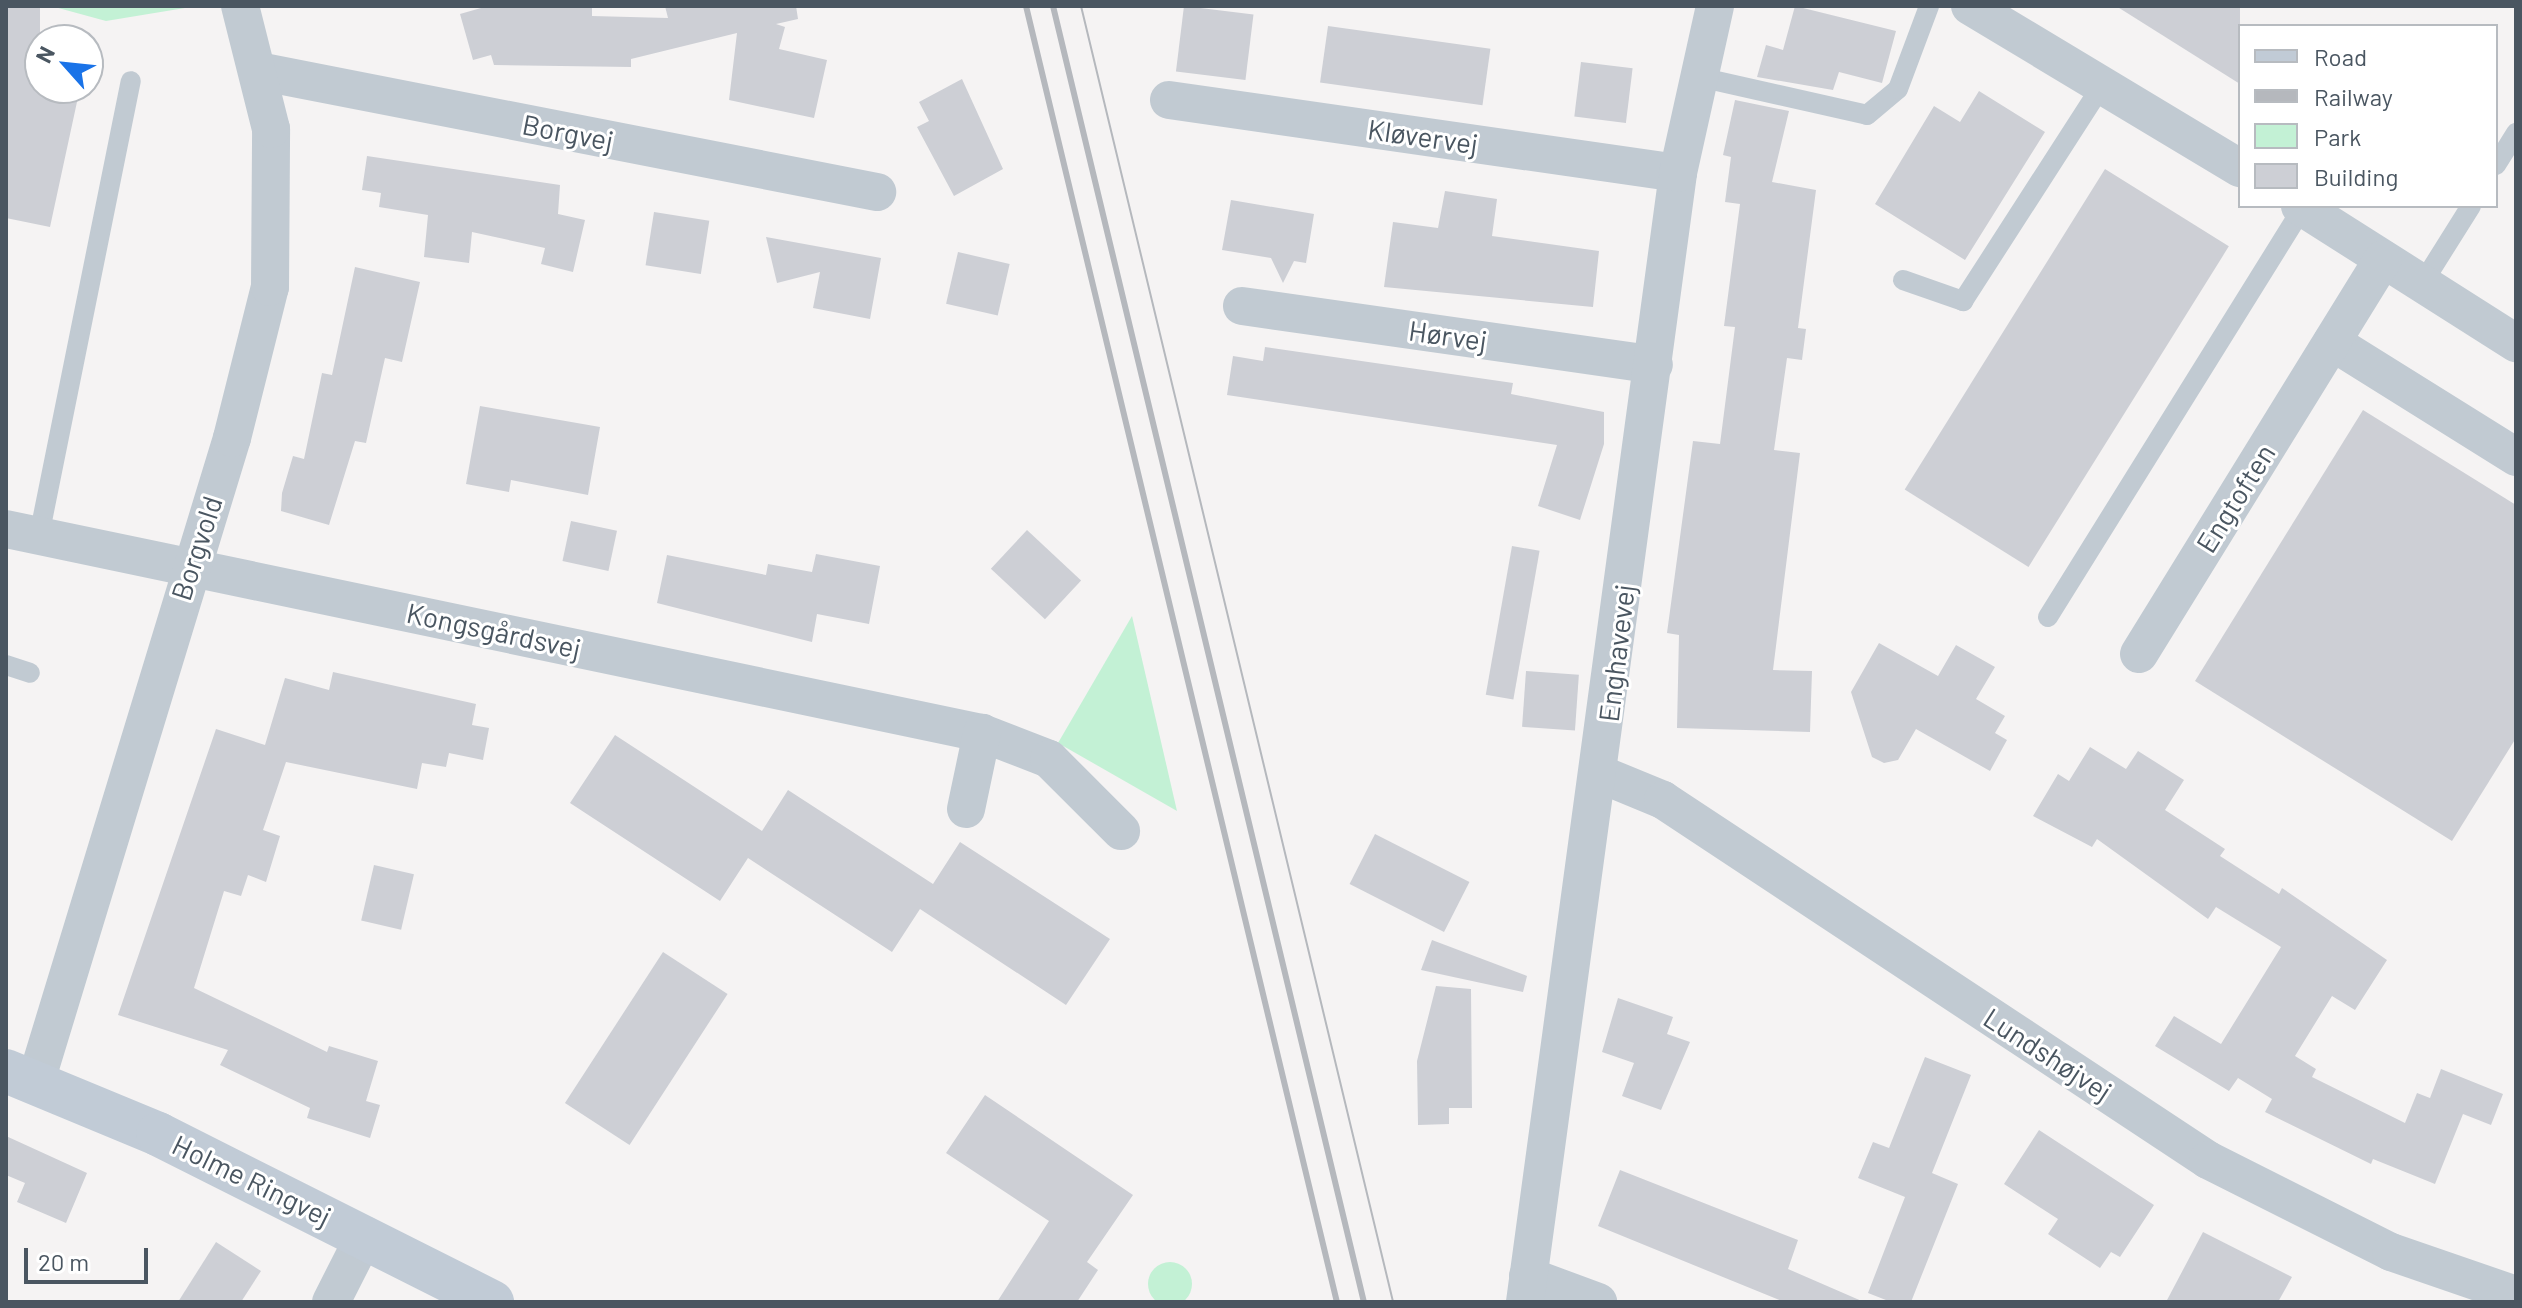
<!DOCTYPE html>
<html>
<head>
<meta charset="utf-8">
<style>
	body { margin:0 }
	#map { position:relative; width:2522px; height:1308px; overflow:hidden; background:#f5f3f3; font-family:Barlow,sans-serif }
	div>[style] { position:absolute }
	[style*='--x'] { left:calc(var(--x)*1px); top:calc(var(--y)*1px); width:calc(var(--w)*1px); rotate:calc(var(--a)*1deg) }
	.green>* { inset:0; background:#c3f1d5 }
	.round { border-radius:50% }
	.building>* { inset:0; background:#cdcfd5; transform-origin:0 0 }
	.lane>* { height:20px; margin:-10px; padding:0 10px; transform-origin:10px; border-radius:10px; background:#c1cad2 }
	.street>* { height:38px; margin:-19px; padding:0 19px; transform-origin:19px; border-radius:19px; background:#c1cad2 }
	.secondary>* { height:44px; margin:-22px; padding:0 22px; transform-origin:22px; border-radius:22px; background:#c1cbd6 }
	.tram>* { height:2px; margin:-1px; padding:0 1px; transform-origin:1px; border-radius:1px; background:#b5b8bd }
	.rail>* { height:6px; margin:-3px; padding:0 3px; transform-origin:3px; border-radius:3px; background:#b5b8bd }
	span { translate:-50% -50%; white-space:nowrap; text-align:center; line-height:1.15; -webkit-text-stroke:6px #fff; paint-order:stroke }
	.street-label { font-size:28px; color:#4a5661 }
	.frame { position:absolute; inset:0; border:8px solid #4a5661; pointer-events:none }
	.legend { position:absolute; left:2238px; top:24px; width:260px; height:184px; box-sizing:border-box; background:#fff; border:2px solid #b7bbc0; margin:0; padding:10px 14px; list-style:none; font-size:24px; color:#4a5661 }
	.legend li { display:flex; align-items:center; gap:16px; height:40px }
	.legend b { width:40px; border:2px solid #b7bbc0 }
	.north { position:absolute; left:24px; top:24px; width:80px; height:80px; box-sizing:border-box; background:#fff; border:2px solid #b7bbc0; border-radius:50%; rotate:297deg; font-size:22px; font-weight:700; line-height:32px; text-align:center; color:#4a5661 }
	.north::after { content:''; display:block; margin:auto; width:28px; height:36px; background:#1a73e8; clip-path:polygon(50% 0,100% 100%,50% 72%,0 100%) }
	.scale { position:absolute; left:24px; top:1248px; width:124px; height:36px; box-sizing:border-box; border:4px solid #4a5661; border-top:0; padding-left:10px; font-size:24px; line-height:28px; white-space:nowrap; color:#4a5661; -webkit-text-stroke:6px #fff; paint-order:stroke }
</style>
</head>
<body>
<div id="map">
	<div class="green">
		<div style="clip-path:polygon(51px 6px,197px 6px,106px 21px)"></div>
		<div style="clip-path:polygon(1132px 616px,1177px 811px,1058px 743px)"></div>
		<div class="round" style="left:1148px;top:1262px;width:44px;height:44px"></div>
	</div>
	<div class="building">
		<div style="clip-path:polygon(6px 6px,40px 6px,40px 88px,80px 88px,50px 227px,6px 218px)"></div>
		<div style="clip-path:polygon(488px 6px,592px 6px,592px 16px,668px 18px,665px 6px,796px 6px,798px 19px,776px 24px,785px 27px,779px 49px,827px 60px,814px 118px,729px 100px,737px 33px,631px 59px,631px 67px,494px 65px,491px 55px,473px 60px,460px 14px)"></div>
		<div style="left:1184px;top:6px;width:70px;height:66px;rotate:7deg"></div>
		<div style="clip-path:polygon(1795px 6px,1896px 31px,1882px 83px,1839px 72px,1833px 90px,1757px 77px,1766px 45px,1783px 50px)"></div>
		<div style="clip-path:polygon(2116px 6px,2240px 6px,2240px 84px)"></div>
		<div style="left:1328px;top:26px;width:164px;height:57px;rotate:8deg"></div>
		<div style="left:1581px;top:62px;width:52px;height:55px;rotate:7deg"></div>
		<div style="clip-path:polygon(962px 79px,1003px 169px,954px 196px,917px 127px,929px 121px,919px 102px)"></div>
		<div style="clip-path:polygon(1979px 91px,2045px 132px,1965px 260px,1875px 204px,1934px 106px,1960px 122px)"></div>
		<div style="clip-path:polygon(1735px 100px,1789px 111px,1772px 182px,1816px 190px,1798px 328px,1806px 329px,1802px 360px,1787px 358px,1774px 450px,1800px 453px,1773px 670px,1812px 671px,1810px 732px,1677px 728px,1679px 635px,1667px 633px,1693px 441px,1720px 444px,1735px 327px,1724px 326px,1740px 204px,1725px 202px,1731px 157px,1723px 155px)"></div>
		<div style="clip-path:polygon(367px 156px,560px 185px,558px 214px,585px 220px,573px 272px,541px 264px,545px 248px,472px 232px,469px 263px,424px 257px,428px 215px,379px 207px,381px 193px,362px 190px)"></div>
		<div style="left:2105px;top:169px;width:146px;height:378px;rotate:32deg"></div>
		<div style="clip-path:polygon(1445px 191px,1497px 199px,1492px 236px,1599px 251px,1593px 307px,1384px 287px,1393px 222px,1438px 228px)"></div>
		<div style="clip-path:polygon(1231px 200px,1314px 214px,1306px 263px,1294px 261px,1283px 283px,1271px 258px,1222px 250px)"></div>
		<div style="left:654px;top:212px;width:56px;height:54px;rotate:9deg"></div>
		<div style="clip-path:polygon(766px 237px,881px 258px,870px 319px,813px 308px,820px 272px,777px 283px)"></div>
		<div style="left:958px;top:252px;width:53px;height:53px;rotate:13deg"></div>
		<div style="clip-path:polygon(355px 267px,420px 282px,402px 362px,385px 358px,366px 443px,355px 441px,329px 525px,281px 511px,282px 493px,293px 456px,304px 459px,322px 373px,332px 375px)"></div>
		<div style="clip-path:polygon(1265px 347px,1513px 383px,1511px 394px,1604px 412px,1604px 444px,1580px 520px,1538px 506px,1557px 445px,1227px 395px,1233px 356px,1263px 361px)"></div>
		<div style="clip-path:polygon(480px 406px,600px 427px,588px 495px,511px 480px,509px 492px,466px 484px)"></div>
		<div style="clip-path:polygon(2363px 410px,2516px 505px,2516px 738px,2452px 841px,2195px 681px)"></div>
		<div style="left:571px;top:521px;width:47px;height:41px;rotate:12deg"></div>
		<div style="left:1027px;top:530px;width:74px;height:53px;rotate:43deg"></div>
		<div style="left:1512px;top:546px;width:28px;height:151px;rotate:10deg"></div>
		<div style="clip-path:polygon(816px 554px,880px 566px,869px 624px,817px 614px,812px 642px,657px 603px,667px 555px,766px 575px,768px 564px,812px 572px)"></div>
		<div style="clip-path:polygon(1879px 643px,1938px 676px,1956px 645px,1995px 667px,1976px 699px,2005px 716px,1995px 733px,2007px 740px,1990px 771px,1916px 729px,1898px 760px,1884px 763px,1872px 757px,1851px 692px)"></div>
		<div style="left:1526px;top:671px;width:53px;height:56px;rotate:4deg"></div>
		<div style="clip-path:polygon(333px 672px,476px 704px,472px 725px,489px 728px,483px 760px,449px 753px,446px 767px,422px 763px,417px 789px,286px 762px,263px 830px,280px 836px,266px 882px,248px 875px,241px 896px,224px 891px,194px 988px,327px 1052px,329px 1046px,378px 1061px,366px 1101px,380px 1105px,370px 1138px,307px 1118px,310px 1108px,220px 1065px,228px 1050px,118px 1015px,216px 729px,265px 745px,285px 678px,329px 690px)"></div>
		<div style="clip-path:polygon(615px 735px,762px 831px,788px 790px,933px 884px,960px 842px,1110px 939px,1066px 1005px,920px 909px,892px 952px,748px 858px,720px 901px,570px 803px)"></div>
		<div style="clip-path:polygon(2090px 747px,2126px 769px,2138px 751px,2184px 780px,2165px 810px,2225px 849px,2220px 856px,2279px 894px,2282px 888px,2387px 960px,2355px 1010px,2332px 996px,2295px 1056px,2316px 1069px,2312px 1077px,2405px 1123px,2417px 1093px,2430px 1098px,2441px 1069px,2503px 1094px,2491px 1125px,2463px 1114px,2435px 1184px,2373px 1159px,2371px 1164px,2265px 1112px,2272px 1099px,2238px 1078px,2229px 1091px,2155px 1046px,2174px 1016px,2221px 1044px,2281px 947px,2216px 907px,2208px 919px,2097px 839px,2092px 847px,2033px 816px,2058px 774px,2069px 781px)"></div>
		<div style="left:1375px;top:834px;width:106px;height:56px;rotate:27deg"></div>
		<div style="left:374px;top:865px;width:41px;height:57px;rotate:13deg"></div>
		<div style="clip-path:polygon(1432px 940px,1527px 976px,1523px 992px,1421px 970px)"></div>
		<div style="left:663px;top:952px;width:77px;height:180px;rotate:33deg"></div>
		<div style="clip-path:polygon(1436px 986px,1471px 989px,1472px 1108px,1449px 1108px,1449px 1124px,1418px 1125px,1417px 1061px)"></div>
		<div style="clip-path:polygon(1618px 998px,1673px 1017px,1667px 1034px,1690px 1042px,1661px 1110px,1622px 1096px,1634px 1063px,1602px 1052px)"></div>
		<div style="clip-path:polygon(1925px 1057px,1971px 1075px,1932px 1173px,1958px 1184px,1911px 1302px,1891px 1302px,1868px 1293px,1905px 1197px,1858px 1178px,1873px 1142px,1889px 1148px)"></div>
		<div style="clip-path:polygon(985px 1095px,1133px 1195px,1087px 1262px,1098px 1270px,1077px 1302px,997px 1302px,1049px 1221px,946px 1153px)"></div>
		<div style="clip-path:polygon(2039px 1130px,2154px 1205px,2120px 1257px,2111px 1252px,2100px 1268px,2048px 1234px,2058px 1219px,2004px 1184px)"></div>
		<div style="clip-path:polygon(6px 1136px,87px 1173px,66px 1223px,17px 1202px,25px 1183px,6px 1175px)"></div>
		<div style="clip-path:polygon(1620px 1170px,1798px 1240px,1788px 1269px,1864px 1302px,1784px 1302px,1598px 1226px)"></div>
		<div style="clip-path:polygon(2203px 1232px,2292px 1277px,2278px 1302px,2166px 1302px)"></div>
		<div style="clip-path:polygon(216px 1242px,261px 1271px,241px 1302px,178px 1302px)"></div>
	</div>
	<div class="lane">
		<div style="--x:1699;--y:77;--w:172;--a:12.7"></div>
		<div style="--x:1867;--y:115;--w:40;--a:-40"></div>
		<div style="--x:1898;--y:89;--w:89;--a:-69.5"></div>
		<div style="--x:2496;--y:165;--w:38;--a:-58"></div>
		<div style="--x:1903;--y:280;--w:64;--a:19.3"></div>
		<div style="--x:1963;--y:301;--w:258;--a:-57.2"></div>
		<div style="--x:2422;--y:284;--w:92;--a:-57.9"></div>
		<div style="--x:39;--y:536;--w:464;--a:-78.6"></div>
		<div style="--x:2048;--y:617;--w:482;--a:-58.1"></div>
		<div style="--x:6;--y:665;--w:25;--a:18"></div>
	</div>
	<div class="street">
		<div style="--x:1970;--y:6;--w:315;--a:31"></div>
		<div style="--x:258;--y:71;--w:631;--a:11.06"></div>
		<div style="--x:1169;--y:100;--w:514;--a:8.16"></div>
		<div style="--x:2300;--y:206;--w:256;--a:32.4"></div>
		<div style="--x:1242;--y:306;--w:416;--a:8.1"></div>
		<div style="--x:2332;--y:342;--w:217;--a:32"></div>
		<div style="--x:6;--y:529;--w:997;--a:11.81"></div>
		<div style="--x:982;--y:733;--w:72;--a:21.2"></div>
		<div style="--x:1049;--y:759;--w:102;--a:45"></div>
		<div style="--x:2139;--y:654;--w:464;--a:-58.3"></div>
		<div style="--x:1600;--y:774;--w:68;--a:22.4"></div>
		<div style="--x:1663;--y:800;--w:653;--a:33.45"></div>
		<div style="--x:2208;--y:1160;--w:205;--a:26.7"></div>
		<div style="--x:2391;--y:1252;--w:132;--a:19"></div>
		<div style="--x:966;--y:809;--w:78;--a:-78.1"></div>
		<div style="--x:36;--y:1081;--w:672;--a:-73.05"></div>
		<div style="--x:232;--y:438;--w:156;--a:-75.9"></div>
		<div style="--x:270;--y:287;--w:158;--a:-89.6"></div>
		<div style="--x:271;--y:129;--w:127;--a:-104.1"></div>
		<div style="--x:1528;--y:1276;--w:75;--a:20.4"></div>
		<div style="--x:331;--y:1302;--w:75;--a:-63.1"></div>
		<div style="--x:1525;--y:1302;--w:1139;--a:-82.28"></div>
		<div style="--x:1678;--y:173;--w:171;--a:-77.5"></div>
	</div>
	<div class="secondary">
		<div style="--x:6;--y:1071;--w:165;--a:22.5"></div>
		<div style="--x:158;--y:1134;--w:374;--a:26.7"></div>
	</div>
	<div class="tram">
		<div style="--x:1081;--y:6;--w:1333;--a:76.46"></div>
	</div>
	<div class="rail">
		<div style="--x:1026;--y:6;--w:1333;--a:76.51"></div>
		<div style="--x:1053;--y:6;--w:1333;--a:76.51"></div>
	</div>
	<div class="street-label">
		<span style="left:568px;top:132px;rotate:11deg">Borgvej</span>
		<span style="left:1423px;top:136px;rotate:8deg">Kløvervej</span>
		<span style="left:1448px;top:335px;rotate:8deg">Hørvej</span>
		<span style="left:2235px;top:498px;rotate:-58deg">Engtoften</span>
		<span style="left:196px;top:548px;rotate:-72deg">Borgvold</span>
		<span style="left:494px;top:630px;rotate:12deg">Kongsgårdsvej</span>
		<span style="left:1616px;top:653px;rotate:-83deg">Enghavevej</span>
		<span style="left:2048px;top:1054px;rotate:33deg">Lundshøjvej</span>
		<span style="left:252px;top:1180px;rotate:26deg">Holme Ringvej</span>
	</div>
	<div class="frame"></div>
	<ul class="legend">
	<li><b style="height:10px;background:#c1cbd6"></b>Road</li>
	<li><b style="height:10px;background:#b5b8bd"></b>Railway</li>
	<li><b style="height:22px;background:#c3f1d5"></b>Park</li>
	<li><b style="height:22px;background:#cdcfd5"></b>Building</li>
	</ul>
	<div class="north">N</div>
	<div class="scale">20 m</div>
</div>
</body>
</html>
